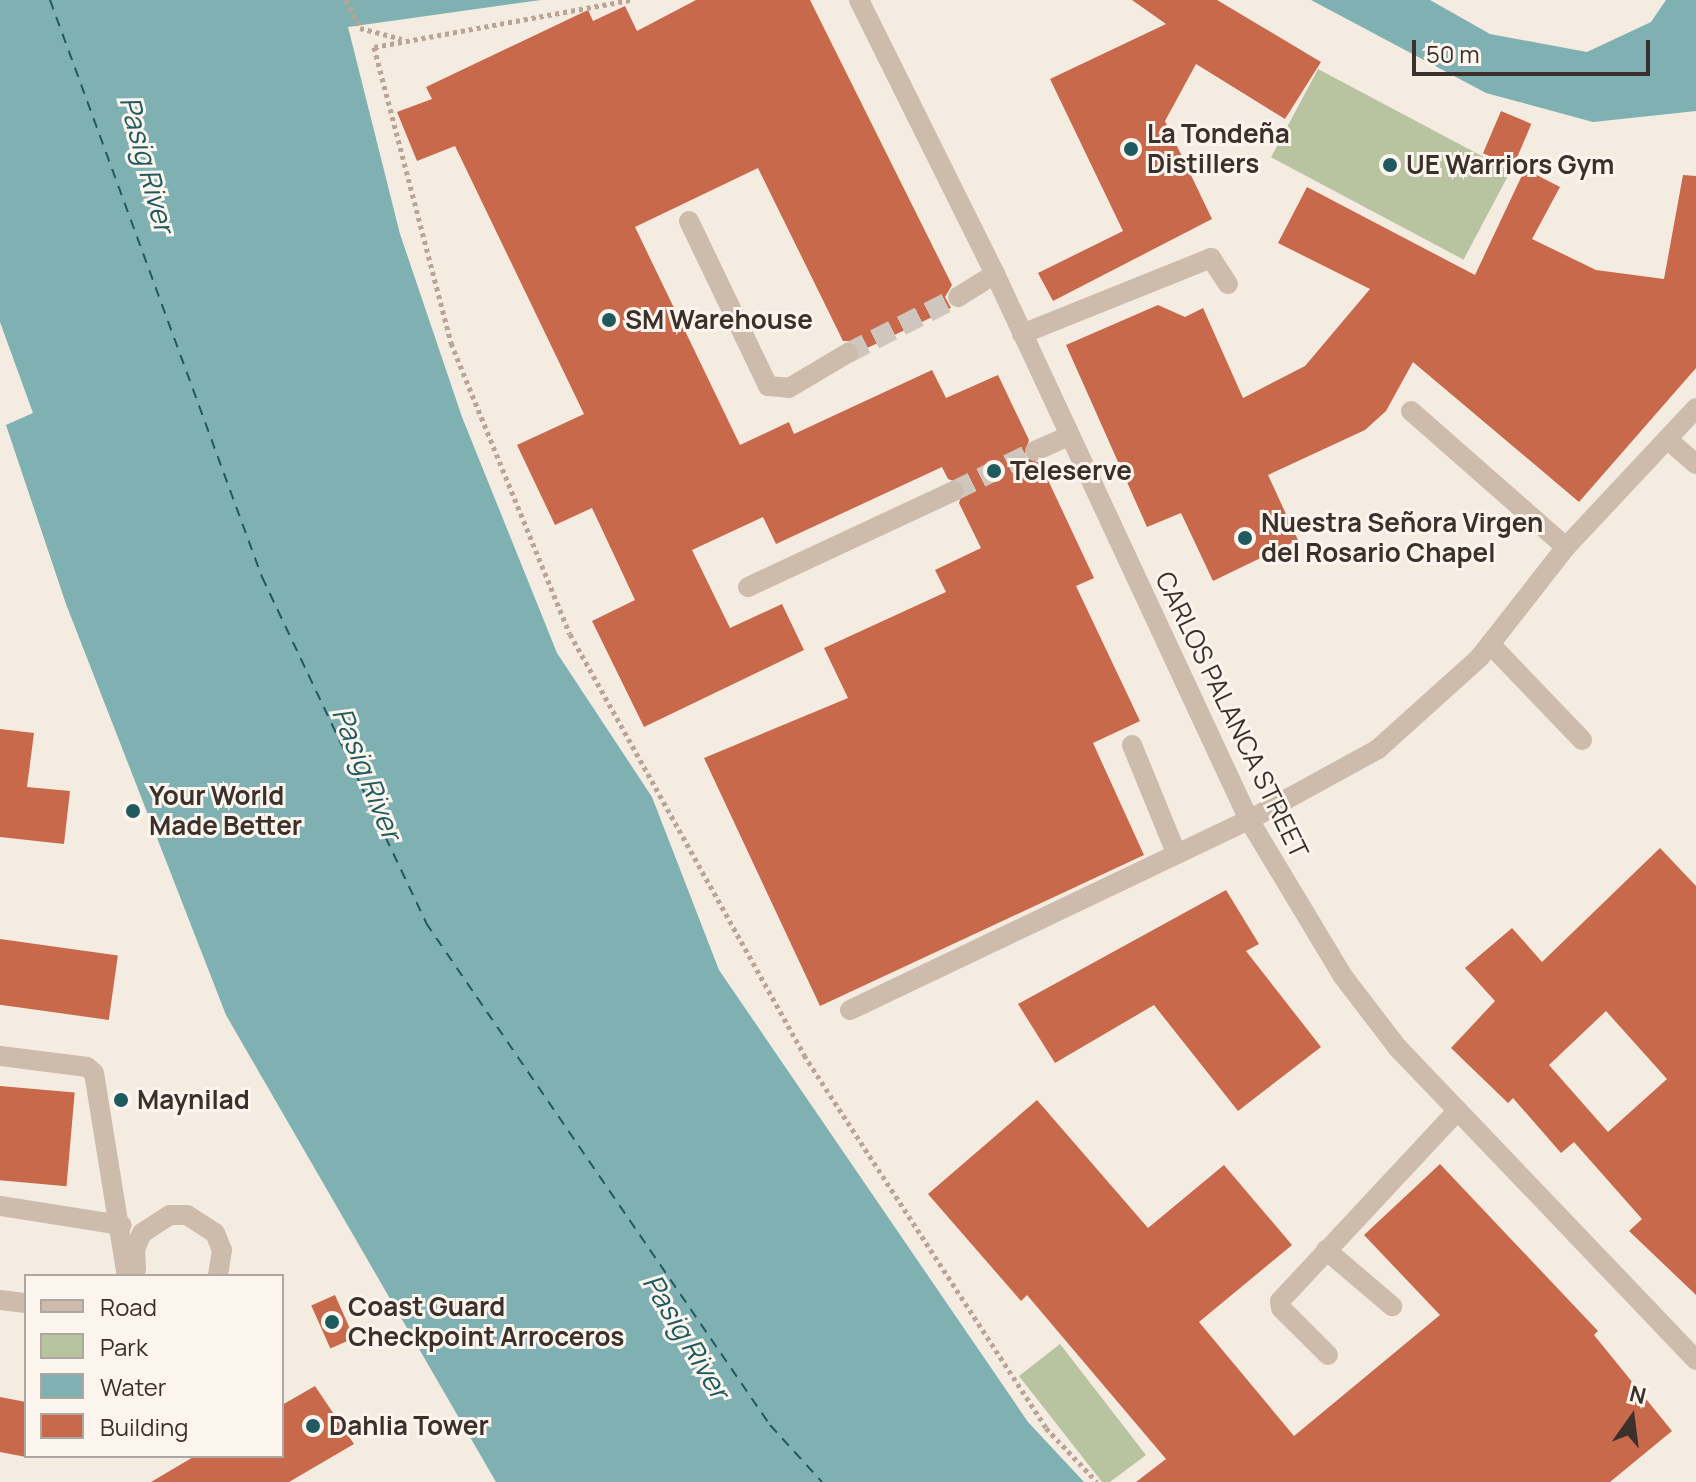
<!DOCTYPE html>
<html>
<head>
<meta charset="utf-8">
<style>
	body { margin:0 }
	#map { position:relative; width:1696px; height:1482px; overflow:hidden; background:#f4ebe1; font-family:Manrope,sans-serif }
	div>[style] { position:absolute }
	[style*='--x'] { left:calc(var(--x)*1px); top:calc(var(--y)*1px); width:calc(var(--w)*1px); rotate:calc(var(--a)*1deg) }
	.green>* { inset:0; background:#b8c4a0; transform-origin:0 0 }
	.water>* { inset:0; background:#7fb0b2 }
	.ferry>* { height:2px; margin-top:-1px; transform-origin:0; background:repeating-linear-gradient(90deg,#1f5a5e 0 10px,transparent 0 18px) }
	.building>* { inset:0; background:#c8694b; transform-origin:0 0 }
	.minor-tunnel>* { height:20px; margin-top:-10px; transform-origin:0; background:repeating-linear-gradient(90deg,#cfc6bd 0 20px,transparent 0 30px) }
	.path>* { height:5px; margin-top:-2.5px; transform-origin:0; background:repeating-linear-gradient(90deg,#b9a596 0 4px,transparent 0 8px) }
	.minor>* { height:20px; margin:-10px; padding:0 10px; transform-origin:10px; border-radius:10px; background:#cdbbac }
	.dots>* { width:22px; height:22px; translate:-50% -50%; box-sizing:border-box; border:4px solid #fbf5ee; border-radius:50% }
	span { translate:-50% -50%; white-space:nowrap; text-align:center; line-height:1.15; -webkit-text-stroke:6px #fbf5ee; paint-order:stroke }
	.poi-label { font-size:26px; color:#3b302b; font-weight:700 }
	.left { translate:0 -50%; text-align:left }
	.street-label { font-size:26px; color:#3b302b }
	.water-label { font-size:28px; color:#1f5a5e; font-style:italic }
	.legend { position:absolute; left:24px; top:1274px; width:260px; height:184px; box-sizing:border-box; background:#fbf5ee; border:2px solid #aea6a0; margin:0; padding:10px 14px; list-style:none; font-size:24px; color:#3b302b }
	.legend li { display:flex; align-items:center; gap:16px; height:40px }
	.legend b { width:40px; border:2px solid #aea6a0 }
	.north { position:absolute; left:1592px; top:1378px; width:80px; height:80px; -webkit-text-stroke:6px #fbf5ee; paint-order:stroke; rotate:14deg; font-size:22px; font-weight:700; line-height:32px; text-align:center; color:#3b302b }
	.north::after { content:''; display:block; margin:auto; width:28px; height:36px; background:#3b302b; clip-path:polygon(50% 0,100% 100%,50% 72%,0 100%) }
	.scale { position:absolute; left:1412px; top:40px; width:238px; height:36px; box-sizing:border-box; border:4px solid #3b302b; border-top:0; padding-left:10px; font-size:24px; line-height:28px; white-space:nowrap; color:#3b302b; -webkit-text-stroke:6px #fbf5ee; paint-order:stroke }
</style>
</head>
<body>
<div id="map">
	<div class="green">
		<div style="left:1318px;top:69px;width:218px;height:100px;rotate:28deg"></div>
		<div style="clip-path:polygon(1060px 1344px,1146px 1455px,1110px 1482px,1102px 1482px,1019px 1376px)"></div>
	</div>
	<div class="water">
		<div style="clip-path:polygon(0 0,541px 0,348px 27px,400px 234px,462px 417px,557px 653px,652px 797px,719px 970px,1028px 1422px,1084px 1482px,496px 1482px,226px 1015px,66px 604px,6px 425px,33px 413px,0 322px)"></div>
		<div style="clip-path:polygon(1311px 0,1430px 0,1490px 34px,1587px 52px,1651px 22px,1666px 0,1696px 0,1696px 111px,1593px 122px,1486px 93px)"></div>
	</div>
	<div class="ferry">
		<div style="--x:50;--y:0;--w:615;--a:69.83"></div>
		<div style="--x:262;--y:577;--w:383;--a:64.6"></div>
		<div style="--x:426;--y:923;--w:609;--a:55.58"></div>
		<div style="--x:770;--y:1425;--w:77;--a:47.6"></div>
	</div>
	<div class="building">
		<div style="clip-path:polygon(696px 0,810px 0,952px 285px,945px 297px,951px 308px,861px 351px,854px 341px,843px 341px,758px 168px,635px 227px,740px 445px,789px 422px,794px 434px,932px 370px,946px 398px,998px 375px,1029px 440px,1024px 457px,1040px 463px,1094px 578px,1076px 586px,1140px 721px,1093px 743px,1144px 855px,820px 1006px,704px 758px,848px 698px,824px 648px,946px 592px,935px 570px,981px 548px,959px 503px,965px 485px,948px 479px,942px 467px,776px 544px,763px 517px,692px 550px,730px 628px,782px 604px,804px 650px,644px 727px,592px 621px,635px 600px,592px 508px,555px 525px,517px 445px,584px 414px,455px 146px,417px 161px,397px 112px,432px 99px,426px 87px,588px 10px,593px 21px,625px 6px,637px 31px)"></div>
		<div style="clip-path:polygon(1132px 0,1217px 0,1321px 62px,1285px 119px,1196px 64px,1165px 121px,1212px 219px,1053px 301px,1038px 273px,1123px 231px,1050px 79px,1166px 24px)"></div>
		<div style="left:1501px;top:111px;width:33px;height:46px;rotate:23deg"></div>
		<div style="clip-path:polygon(1525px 169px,1560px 187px,1532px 239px,1596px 270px,1664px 279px,1683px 175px,1696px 176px,1696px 368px,1579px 502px,1413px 362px,1386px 411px,1365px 430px,1268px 475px,1298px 540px,1213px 581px,1181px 513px,1147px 527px,1066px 345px,1158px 305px,1185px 317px,1203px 308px,1243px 398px,1305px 366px,1370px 289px,1278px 243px,1307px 187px,1475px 275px)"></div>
		<div style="clip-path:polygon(0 729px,34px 733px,27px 787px,70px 791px,64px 844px,0 837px)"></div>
		<div style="clip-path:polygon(evenodd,1660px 848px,1696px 886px,1696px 1295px,1629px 1231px,1642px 1219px,1574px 1142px,1561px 1153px,1513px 1098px,1508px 1103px,1451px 1048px,1495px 1001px,1465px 968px,1512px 928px,1542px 962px,1660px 848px,1606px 1011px,1667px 1079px,1608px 1132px,1549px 1065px,1606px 1011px)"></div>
		<div style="clip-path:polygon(1226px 890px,1259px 944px,1246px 951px,1321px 1047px,1238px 1111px,1154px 1005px,1055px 1063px,1018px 1004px)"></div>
		<div style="left:0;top:939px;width:119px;height:65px;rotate:8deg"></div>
		<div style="left:0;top:1086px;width:75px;height:94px;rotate:5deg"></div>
		<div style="clip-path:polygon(1037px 1100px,1148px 1228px,1224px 1165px,1292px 1245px,1199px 1322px,1294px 1436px,1440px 1315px,1364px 1235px,1440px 1164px,1598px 1331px,1594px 1335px,1672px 1431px,1610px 1482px,1136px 1482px,1166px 1459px,1027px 1295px,1021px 1301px,928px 1194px)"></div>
		<div style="left:335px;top:1295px;width:47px;height:26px;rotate:66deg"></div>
		<div style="clip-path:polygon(315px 1386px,354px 1444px,289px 1482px,151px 1482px,195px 1456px,282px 1456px,282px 1405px)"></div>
		<div style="clip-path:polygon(0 1397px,26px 1402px,26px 1457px,0 1452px)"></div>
	</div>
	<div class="minor-tunnel">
		<div style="--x:848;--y:353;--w:123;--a:-27"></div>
		<div style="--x:954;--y:491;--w:90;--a:-26.3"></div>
	</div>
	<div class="path">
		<div style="--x:346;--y:0;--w:31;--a:63"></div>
		<div style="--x:360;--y:28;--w:43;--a:14.7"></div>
		<div style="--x:630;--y:0;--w:260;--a:169.6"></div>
		<div style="--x:374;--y:47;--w:306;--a:75.4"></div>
		<div style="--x:451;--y:343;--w:314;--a:67.8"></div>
		<div style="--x:570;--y:634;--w:482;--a:60.9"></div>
		<div style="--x:804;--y:1055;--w:445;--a:57"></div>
		<div style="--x:1046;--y:1428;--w:74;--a:46.6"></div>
	</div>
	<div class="minor">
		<div style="--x:859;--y:0;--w:306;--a:63.6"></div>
		<div style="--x:995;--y:274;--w:602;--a:65.05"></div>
		<div style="--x:1249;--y:820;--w:181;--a:59"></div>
		<div style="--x:1342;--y:975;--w:91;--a:52.6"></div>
		<div style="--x:1397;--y:1047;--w:433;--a:46.3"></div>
		<div style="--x:689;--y:221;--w:183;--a:64.4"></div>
		<div style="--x:768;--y:386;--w:21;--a:5"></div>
		<div style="--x:789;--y:388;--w:69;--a:-30.7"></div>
		<div style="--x:958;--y:297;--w:44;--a:-31.9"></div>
		<div style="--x:1022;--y:334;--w:204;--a:-21.9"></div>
		<div style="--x:1211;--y:258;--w:31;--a:57"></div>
		<div style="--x:1411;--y:411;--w:206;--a:41.3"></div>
		<div style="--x:1667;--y:439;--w:38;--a:41"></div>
		<div style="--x:1035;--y:451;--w:36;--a:-24"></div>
		<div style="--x:748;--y:587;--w:227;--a:-25"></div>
		<div style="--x:1490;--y:644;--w:133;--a:46.2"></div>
		<div style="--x:1132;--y:745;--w:117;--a:67.8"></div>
		<div style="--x:850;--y:1010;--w:442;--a:-25.5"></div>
		<div style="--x:1249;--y:820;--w:147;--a:-28.8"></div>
		<div style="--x:1378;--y:749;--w:137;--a:-42"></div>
		<div style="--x:1480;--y:657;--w:140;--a:-52"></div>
		<div style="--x:1566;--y:547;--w:190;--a:-46.9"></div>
		<div style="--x:0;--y:1056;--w:88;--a:7.2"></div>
		<div style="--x:87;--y:1067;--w:9;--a:41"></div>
		<div style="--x:94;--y:1073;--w:206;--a:80.8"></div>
		<div style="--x:0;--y:1206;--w:123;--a:8.9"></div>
		<div style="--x:1326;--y:1250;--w:87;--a:40.3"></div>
		<div style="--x:136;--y:1269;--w:20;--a:-93"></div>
		<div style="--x:135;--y:1249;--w:17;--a:-66"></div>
		<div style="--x:142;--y:1233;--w:33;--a:-33"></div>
		<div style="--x:170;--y:1215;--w:17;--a:0"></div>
		<div style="--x:187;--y:1215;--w:33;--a:33"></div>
		<div style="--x:215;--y:1233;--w:18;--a:68"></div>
		<div style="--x:222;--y:1250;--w:26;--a:99"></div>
		<div style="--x:0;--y:1300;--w:26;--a:7"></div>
		<div style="--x:1328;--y:1355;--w:66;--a:-135"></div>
		<div style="--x:1281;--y:1308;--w:7;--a:-98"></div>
		<div style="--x:1280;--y:1301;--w:260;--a:-47"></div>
	</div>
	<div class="dots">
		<div style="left:1131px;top:149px;background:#1f5a5e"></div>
		<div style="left:1390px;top:165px;background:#1f5a5e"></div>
		<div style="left:609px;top:320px;background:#1f5a5e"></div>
		<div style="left:994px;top:471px;background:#1f5a5e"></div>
		<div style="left:1245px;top:538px;background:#1f5a5e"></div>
		<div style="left:133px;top:811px;background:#1f5a5e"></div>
		<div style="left:121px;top:1100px;background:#1f5a5e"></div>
		<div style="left:332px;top:1322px;background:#1f5a5e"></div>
		<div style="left:313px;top:1426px;background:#1f5a5e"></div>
	</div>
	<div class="poi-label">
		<span class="left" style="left:1147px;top:149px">La Tondeña<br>Distillers</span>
		<span class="left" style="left:1406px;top:165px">UE Warriors Gym</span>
		<span class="left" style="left:625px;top:320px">SM Warehouse</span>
		<span class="left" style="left:1010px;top:471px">Teleserve</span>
		<span class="left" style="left:1261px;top:538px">Nuestra Señora Virgen<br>del Rosario Chapel</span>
		<span class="left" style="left:149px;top:811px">Your World<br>Made Better</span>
		<span class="left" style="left:137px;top:1100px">Maynilad</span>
		<span class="left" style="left:348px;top:1322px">Coast Guard<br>Checkpoint Arroceros</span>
		<span class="left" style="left:329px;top:1426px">Dahlia Tower</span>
	</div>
	<div class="street-label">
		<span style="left:1232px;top:715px;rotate:64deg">CARLOS PALANCA STREET</span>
	</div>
	<div class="water-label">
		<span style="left:148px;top:164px;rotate:75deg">Pasig River</span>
		<span style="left:368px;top:773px;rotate:68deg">Pasig River</span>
		<span style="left:687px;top:1336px;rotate:59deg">Pasig River</span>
	</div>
	<ul class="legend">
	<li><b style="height:10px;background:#cdbbac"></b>Road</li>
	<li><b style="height:22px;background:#b8c4a0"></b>Park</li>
	<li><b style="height:22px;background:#7fb0b2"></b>Water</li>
	<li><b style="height:22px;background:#c8694b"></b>Building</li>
	</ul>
	<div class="north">N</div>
	<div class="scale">50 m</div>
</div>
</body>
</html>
